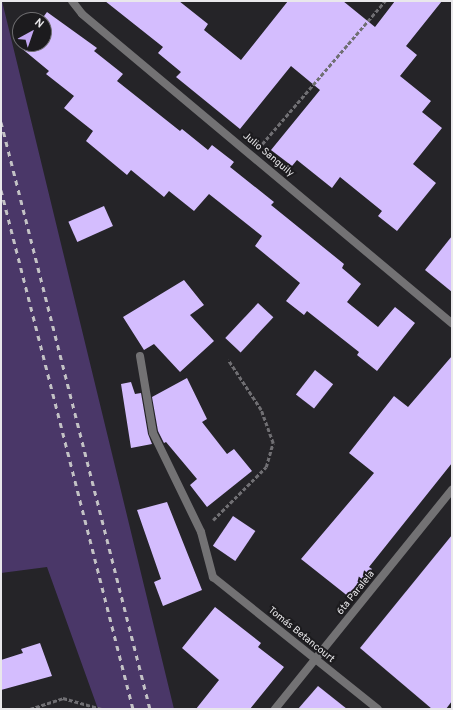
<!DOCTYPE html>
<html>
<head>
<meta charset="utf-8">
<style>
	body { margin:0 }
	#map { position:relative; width:453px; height:710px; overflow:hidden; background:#252428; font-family:Overpass,sans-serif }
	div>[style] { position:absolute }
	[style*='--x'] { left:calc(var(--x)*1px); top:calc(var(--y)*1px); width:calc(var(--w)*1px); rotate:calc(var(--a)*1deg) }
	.green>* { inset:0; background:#4a3768 }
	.building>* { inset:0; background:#d4bdfe; transform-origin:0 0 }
	.path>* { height:2.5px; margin-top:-1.25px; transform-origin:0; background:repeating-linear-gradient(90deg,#706f73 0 4px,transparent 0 6px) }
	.service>* { height:8px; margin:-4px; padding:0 4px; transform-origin:4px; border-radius:4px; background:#737274 }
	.minor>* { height:8px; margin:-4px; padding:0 4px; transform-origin:4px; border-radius:4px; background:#737274 }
	.rail>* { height:3px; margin-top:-1.5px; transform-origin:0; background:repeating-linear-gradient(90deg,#c3c2c5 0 5px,transparent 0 10px) }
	span { translate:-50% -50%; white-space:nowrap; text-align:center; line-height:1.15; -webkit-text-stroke:4px #1c1b1e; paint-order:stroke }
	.street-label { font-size:10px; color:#e9e8eb }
	.frame { position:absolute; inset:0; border:2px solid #e9e8eb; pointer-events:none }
	.north { position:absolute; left:12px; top:12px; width:40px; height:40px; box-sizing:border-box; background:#1c1b1e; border:1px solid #6e6d70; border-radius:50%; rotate:40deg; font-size:11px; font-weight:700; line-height:16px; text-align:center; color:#e9e8eb }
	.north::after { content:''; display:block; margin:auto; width:14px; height:18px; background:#c2a7f2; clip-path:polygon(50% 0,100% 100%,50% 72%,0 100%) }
</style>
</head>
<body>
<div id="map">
	<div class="green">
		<div style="clip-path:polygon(1px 1px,2px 1px,174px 709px,98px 709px,47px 567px,1px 573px)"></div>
	</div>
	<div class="building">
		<div style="clip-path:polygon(105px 1px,179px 1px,208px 24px,204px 30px,241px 60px,288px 1px,343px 1px,375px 27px,395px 1px,442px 1px,406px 46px,417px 55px,400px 76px,431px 101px,422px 112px,442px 128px,413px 164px,436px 183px,397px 231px,378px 216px,382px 211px,340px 177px,332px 188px,297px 160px,292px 166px,271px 150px,320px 90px,291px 66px,240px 129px,176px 77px,181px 72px,158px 53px,163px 47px)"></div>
		<div style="clip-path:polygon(47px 12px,97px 48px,94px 51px,123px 74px,117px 81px,180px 131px,182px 129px,208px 150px,212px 145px,234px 162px,230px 167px,274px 202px,271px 205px,344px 264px,342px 268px,361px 284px,347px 302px,378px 327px,395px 307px,415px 323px,377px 371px,357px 355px,359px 352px,307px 311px,304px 315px,286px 301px,300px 283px,255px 246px,262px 236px,209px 194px,194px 211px,169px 191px,164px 197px,131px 170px,127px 175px,86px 141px,93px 131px,64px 108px,74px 96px,46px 74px,49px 71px,20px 47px,22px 44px,44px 44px,44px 20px,41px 20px)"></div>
		<div style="left:104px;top:206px;width:22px;height:39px;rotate:66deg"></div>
		<div style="clip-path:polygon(452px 236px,452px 292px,425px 270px)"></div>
		<div style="clip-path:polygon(184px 280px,204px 305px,190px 315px,214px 341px,180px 372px,154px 344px,144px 350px,123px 317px)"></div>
		<div style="left:258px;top:303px;width:21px;height:48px;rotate:43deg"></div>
		<div style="clip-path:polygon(452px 356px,452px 463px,369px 567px,372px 569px,349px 597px,301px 559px,374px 473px,349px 453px,394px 396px,408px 407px)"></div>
		<div style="left:315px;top:370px;width:23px;height:31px;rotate:38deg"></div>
		<div style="clip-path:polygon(187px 378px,207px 419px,202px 422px,227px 454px,234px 449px,252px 471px,207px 507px,190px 485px,197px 479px,166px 442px,164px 443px,158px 431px,152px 397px)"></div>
		<div style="clip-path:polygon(131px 382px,135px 394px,141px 393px,148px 434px,152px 444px,131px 448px,121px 384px)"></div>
		<div style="clip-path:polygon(167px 502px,202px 590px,163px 606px,154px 582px,161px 579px,137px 510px)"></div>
		<div style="left:233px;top:516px;width:27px;height:36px;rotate:34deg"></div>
		<div style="clip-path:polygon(452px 535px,452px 701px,446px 709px,432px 709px,360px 648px)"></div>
		<div style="clip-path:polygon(215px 607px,261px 643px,258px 647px,284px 667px,250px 709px,196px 709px,219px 680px,182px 648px)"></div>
		<div style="clip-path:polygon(40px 643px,52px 676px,1px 690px,1px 660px,23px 653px,21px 649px)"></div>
		<div style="clip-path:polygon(318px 686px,347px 709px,298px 709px)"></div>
	</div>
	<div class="path">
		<div style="--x:262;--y:144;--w:189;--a:-49.3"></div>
		<div style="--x:213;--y:520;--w:75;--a:-45"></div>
		<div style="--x:266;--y:467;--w:25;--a:-74"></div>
		<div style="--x:273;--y:443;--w:35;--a:-110"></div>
		<div style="--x:261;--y:410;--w:60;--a:-123.4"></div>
		<div style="--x:30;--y:709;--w:35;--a:-18"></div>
		<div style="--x:63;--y:698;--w:41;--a:15.8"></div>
	</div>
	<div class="service">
		<div style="--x:140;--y:356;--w:78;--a:80.4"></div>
		<div style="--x:153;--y:433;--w:110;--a:64.1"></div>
		<div style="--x:201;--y:532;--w:47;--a:75.1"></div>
	</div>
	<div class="minor">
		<div style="--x:72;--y:1;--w:16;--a:52"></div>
		<div style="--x:82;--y:14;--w:482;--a:39.9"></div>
		<div style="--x:213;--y:577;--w:211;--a:38.7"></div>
		<div style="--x:275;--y:709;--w:282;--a:-51.1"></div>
	</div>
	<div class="rail">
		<div style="--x:1;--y:122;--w:606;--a:75.76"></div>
		<div style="--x:1;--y:190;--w:536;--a:75.73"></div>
	</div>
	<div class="street-label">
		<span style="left:268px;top:155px;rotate:40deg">Julio Sanguily</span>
		<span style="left:356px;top:593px;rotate:-51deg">6ta Paralela</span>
		<span style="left:301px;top:635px;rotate:39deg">Tomás Betancourt</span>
	</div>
	<div class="frame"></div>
	<div class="north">N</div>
</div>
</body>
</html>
